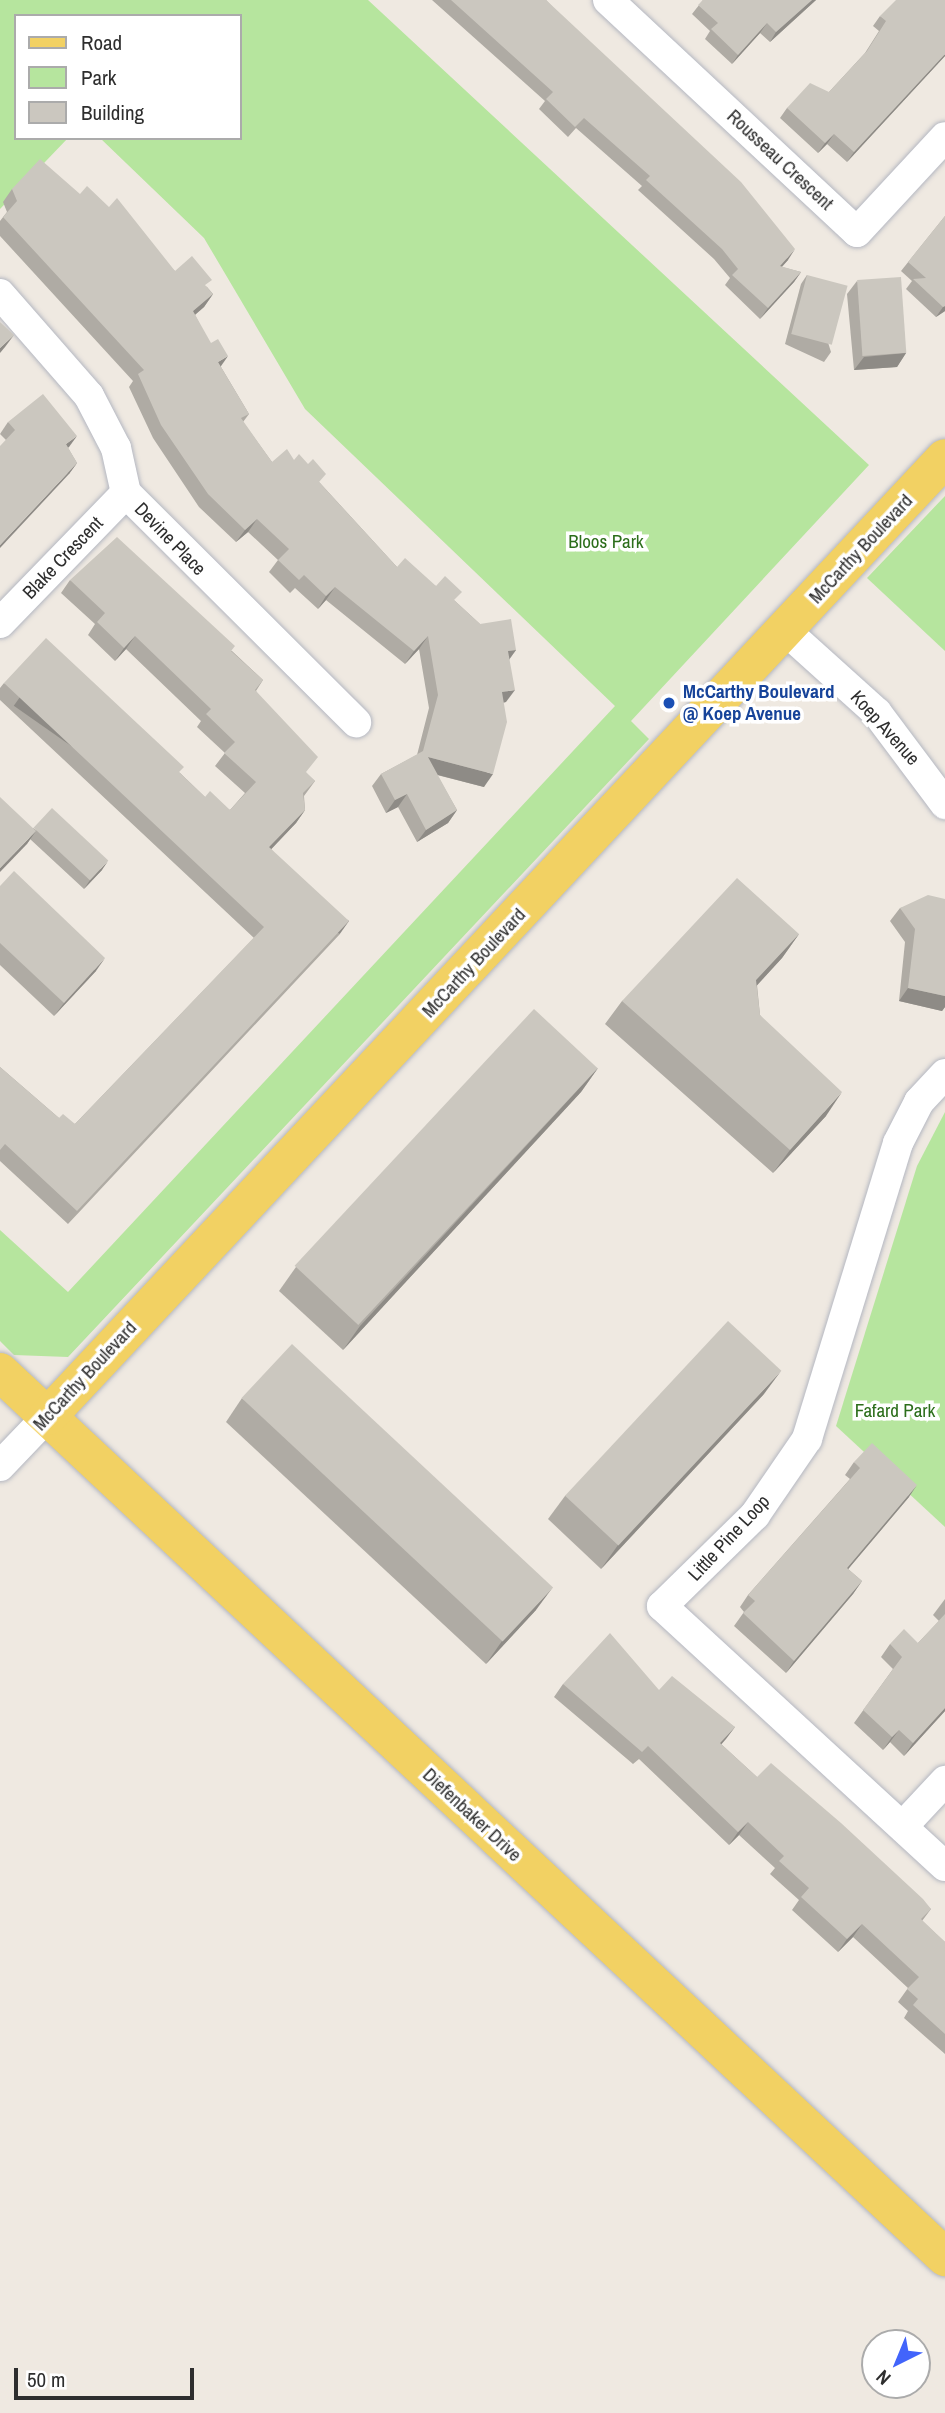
<!DOCTYPE html>
<html>
<head>
<meta charset="utf-8">
<style>
	body { margin:0 }
	#map { position:relative; width:945px; height:2413px; overflow:hidden; background:#efe9e1; font-family:"Archivo Narrow",sans-serif }
	div>[style] { position:absolute }
	[style*='--x'] { left:calc(var(--x)*1px); top:calc(var(--y)*1px); width:calc(var(--w)*1px); rotate:calc(var(--a)*1deg) }
	.green>* { inset:0; background:#b6e59e }
	.roads { filter:drop-shadow(0 0 2px #b4b7c1) drop-shadow(0 0 2px #b4b7c1) }
	.minor>* { height:30px; margin:-15px; padding:0 15px; transform-origin:15px; border-radius:15px; background:#fff }
	.major>* { height:38px; margin:-19px; padding:0 19px; transform-origin:19px; border-radius:19px; background:#f2d163 }
	.wall>* { inset:0; background:#afaba4 }
	.shaded-wall>* { inset:0; background:#8e8b86; transform-origin:0 0 }
	.building>* { inset:0; background:#cbc7bf; transform-origin:0 0 }
	.dots>* { width:19px; height:19px; translate:-50% -50%; box-sizing:border-box; border:4px solid #fff; border-radius:50% }
	span { translate:-50% -50%; white-space:nowrap; text-align:center; line-height:1.15; -webkit-text-stroke:7px #fff; paint-order:stroke }
	.street-label { font-size:19px; color:#2e2e2e }
	.park-label { font-size:19px; color:#2c6e1b }
	.transit-label { font-size:19px; color:#164399; font-weight:700 }
	.left { translate:0 -50%; text-align:left }
	.legend { position:absolute; left:14px; top:14px; width:228px; height:126px; box-sizing:border-box; background:#fff; border:2px solid #ababab; margin:0; padding:9px 12px; list-style:none; font-size:21px; color:#2e2e2e }
	.legend li { display:flex; align-items:center; gap:14px; height:35px }
	.legend b { width:35px; border:2px solid #ababab }
	.north { position:absolute; left:861px; top:2329px; width:70px; height:70px; box-sizing:border-box; background:#fff; border:2px solid #ababab; border-radius:50%; rotate:223deg; font-size:19px; font-weight:700; line-height:28px; text-align:center; color:#2e2e2e }
	.north::after { content:''; display:block; margin:auto; width:24px; height:32px; background:#4264fb; clip-path:polygon(50% 0,100% 100%,50% 72%,0 100%) }
	.scale { position:absolute; left:14px; top:2368px; width:180px; height:32px; box-sizing:border-box; border:4px solid #2e2e2e; border-top:0; padding-left:9px; font-size:21px; line-height:24px; white-space:nowrap; color:#2e2e2e; -webkit-text-stroke:5px #fff; paint-order:stroke }
</style>
</head>
<body>
<div id="map">
	<div class="green">
		<div style="clip-path:polygon(0 0,368px 0,869px 465px,631px 721px,649px 739px,68px 1357px,14px 1355px,0 1341px,0 1230px,68px 1292px,615px 706px,305px 409px,204px 238px,100px 138px,240px 138px,240px 16px,16px 16px,16px 138px,68px 138px,0 209px)"></div>
		<div style="clip-path:polygon(945px 496px,945px 651px,867px 578px)"></div>
		<div style="clip-path:polygon(945px 1112px,945px 1527px,836px 1426px,917px 1166px)"></div>
	</div>
	<div class="roads">
		<div class="minor">
			<div style="--x:608;--y:0;--w:340;--a:43"></div>
			<div style="--x:857;--y:232;--w:129;--a:-47.2"></div>
			<div style="--x:0;--y:294;--w:135;--a:48.9"></div>
			<div style="--x:89;--y:396;--w:59;--a:62.6"></div>
			<div style="--x:116;--y:448;--w:46;--a:77.5"></div>
			<div style="--x:126;--y:493;--w:325;--a:44.9"></div>
			<div style="--x:0;--y:623;--w:181;--a:-45.9"></div>
			<div style="--x:786;--y:631;--w:122;--a:42"></div>
			<div style="--x:877;--y:713;--w:114;--a:53.2"></div>
			<div style="--x:945;--y:1074;--w:38;--a:133"></div>
			<div style="--x:919;--y:1102;--w:46;--a:117.1"></div>
			<div style="--x:898;--y:1143;--w:310;--a:107.1"></div>
			<div style="--x:807;--y:1439;--w:92;--a:124.4"></div>
			<div style="--x:755;--y:1515;--w:130;--a:135.6"></div>
			<div style="--x:662;--y:1606;--w:384;--a:42.6"></div>
			<div style="--x:0;--y:1466;--w:69;--a:-46.2"></div>
			<div style="--x:903;--y:1826;--w:62;--a:-47"></div>
		</div>
		<div class="major">
			<div style="--x:0;--y:1372;--w:1295;--a:43.12"></div>
			<div style="--x:48;--y:1416;--w:1312;--a:-46.88"></div>
		</div>
	</div>
	<div class="wall">
		<div style="clip-path:polygon(432px 0,546px 0,788px 260px,782px 267px,801px 272px,794px 282px,760px 319px,725px 285px,730px 278px,714px 259px,638px 190px,642px 186px,576px 128px,568px 137px,539px 109px,545px 101px)"></div>
		<div style="clip-path:polygon(703px 0,816px 0,770px 42px,760px 33px,732px 64px,705px 39px,710px 31px,692px 14px)"></div>
		<div style="clip-path:polygon(880px 16px,945px 56px,847px 162px,827px 144px,818px 153px,780px 118px,787px 108px,829px 92px,865px 53px,879px 31px,873px 26px)"></div>
		<div style="clip-path:polygon(12px 189px,80px 194px,175px 271px,207px 287px,213px 294px,204px 307px,195px 315px,221px 367px,249px 414px,243px 422px,272px 462px,294px 460px,320px 483px,397px 567px,436px 586px,455px 601px,480px 624px,516px 650px,509px 660px,506px 702px,503px 703px,484px 787px,437px 775px,457px 810px,448px 823px,417px 842px,398px 807px,386px 813px,372px 786px,381px 774px,417px 755px,429px 708px,419px 649px,405px 664px,326px 600px,318px 609px,295px 588px,290px 593px,269px 572px,278px 560px,248px 532px,236px 542px,199px 507px,153px 438px,129px 387px,133px 381px,0 236px,0 221px,7px 212px,3px 202px)"></div>
		<div style="clip-path:polygon(945px 216px,945px 311px,936px 317px,906px 289px,912px 281px,901px 271px)"></div>
		<div style="clip-path:polygon(807px 275px,831px 352px,824px 362px,785px 344px,801px 284px)"></div>
		<div style="clip-path:polygon(857px 281px,906px 353px,897px 367px,854px 370px,847px 294px)"></div>
		<div style="clip-path:polygon(8px 422px,68px 448px,77px 463px,69px 474px,6px 440px,0 434px)"></div>
		<div style="clip-path:polygon(70px 580px,232px 651px,263px 680px,256px 691px,306px 773px,315px 781px,304px 796px,305px 810px,296px 823px,271px 849px,340px 934px,68px 1224px,0 1161px,0 1067px,59px 1118px,75px 1124px,254px 938px,0 700px,0 688px,4px 683px,180px 773px,205px 797px,230px 810px,245px 793px,215px 766px,225px 753px,197px 727px,201px 721px,126px 649px,115px 661px,88px 635px,95px 624px,61px 593px)"></div>
		<div style="clip-path:polygon(33px 828px,102px 870px,84px 889px,30px 839px,27px 844px)"></div>
		<div style="clip-path:polygon(0 886px,96px 971px,54px 1016px,0 965px)"></div>
		<div style="clip-path:polygon(945px 899px,945px 1007px,942px 1011px,899px 1001px,905px 942px,890px 921px,900px 908px)"></div>
		<div style="clip-path:polygon(799px 934px,782px 958px,757px 985px,760px 1015px,826px 1116px,773px 1173px,605px 1024px,622px 1001px)"></div>
		<div style="clip-path:polygon(598px 1068px,581px 1092px,343px 1350px,279px 1291px,296px 1267px)"></div>
		<div style="clip-path:polygon(764px 1394px,601px 1569px,548px 1519px,565px 1496px)"></div>
		<div style="clip-path:polygon(242px 1398px,536px 1610px,486px 1664px,226px 1422px)"></div>
		<div style="clip-path:polygon(854px 1462px,909px 1497px,848px 1569px,862px 1581px,853px 1594px,786px 1673px,734px 1626px,744px 1612px,740px 1607px,748px 1595px,850px 1479px,845px 1475px)"></div>
		<div style="clip-path:polygon(945px 1599px,945px 1711px,904px 1756px,890px 1742px,883px 1750px,854px 1723px,893px 1669px,881px 1657px,890px 1644px,918px 1643px,939px 1621px,933px 1615px)"></div>
		<div style="clip-path:polygon(563px 1684px,659px 1690px,735px 1727px,721px 1744px,757px 1777px,931px 1909px,922px 1921px,945px 1942px,945px 2054px,904px 2018px,908px 2011px,898px 2002px,908px 1988px,853px 1937px,838px 1952px,792px 1910px,799px 1900px,770px 1874px,775px 1868px,739px 1835px,729px 1845px,639px 1759px,633px 1764px,554px 1697px)"></div>
	</div>
	<div class="shaded-wall">
		<div style="clip-path:polygon(812px 0,816px 0,770px 42px,776px 32px)"></div>
		<div style="clip-path:polygon(767px 23px,760px 33px,732px 64px,738px 55px)"></div>
		<div style="clip-path:polygon(945px 54px,945px 56px,847px 162px,854px 152px)"></div>
		<div style="clip-path:polygon(834px 134px,827px 144px,818px 153px,825px 143px)"></div>
		<div style="clip-path:polygon(795px 249px,788px 260px,773px 276px,780px 266px)"></div>
		<div style="clip-path:polygon(801px 272px,794px 282px,760px 319px,768px 308px)"></div>
		<div style="clip-path:polygon(213px 294px,204px 307px,184px 324px,193px 311px)"></div>
		<div style="clip-path:polygon(945px 306px,945px 311px,936px 317px,943px 307px)"></div>
		<div style="clip-path:polygon(14px 335px,5px 347px,0 353px,0 348px)"></div>
		<div style="clip-path:polygon(906px 353px,897px 367px,854px 370px,864px 357px)"></div>
		<div style="clip-path:polygon(228px 356px,219px 369px,218px 362px)"></div>
		<div style="clip-path:polygon(77px 436px,69px 447px,58px 456px,66px 444px)"></div>
		<div style="clip-path:polygon(77px 463px,69px 474px,0 548px,0 545px)"></div>
		<div style="clip-path:polygon(257px 519px,248px 532px,236px 542px,245px 530px)"></div>
		<div style="clip-path:polygon(335px 587px,326px 600px,318px 609px,326px 596px)"></div>
		<div style="clip-path:polygon(135px 636px,126px 649px,115px 661px,124px 648px)"></div>
		<div style="clip-path:polygon(428px 636px,419px 649px,405px 664px,414px 651px)"></div>
		<div style="clip-path:polygon(516px 650px,507px 662px,508px 651px)"></div>
		<div style="clip-path:polygon(515px 690px,506px 702px,493px 704px,502px 692px)"></div>
		<div style="clip-path:polygon(428px 757px,493px 774px,484px 787px,419px 770px)"></div>
		<div style="clip-path:polygon(407px 794px,398px 807px,386px 813px,395px 800px)"></div>
		<div style="clip-path:polygon(305px 810px,296px 823px,261px 860px,269px 847px)"></div>
		<div style="clip-path:polygon(457px 810px,448px 823px,417px 842px,426px 830px)"></div>
		<div style="clip-path:polygon(36px 831px,27px 844px,0 872px,0 868px)"></div>
		<div style="clip-path:polygon(108px 861px,102px 870px,84px 889px,90px 880px)"></div>
		<div style="left:349px;top:921px;width:16px;height:398px;rotate:125deg"></div>
		<div style="clip-path:polygon(799px 934px,782px 958px,740px 1004px,756px 980px)"></div>
		<div style="clip-path:polygon(105px 958px,96px 971px,54px 1016px,64px 1003px)"></div>
		<div style="clip-path:polygon(908px 988px,945px 996px,945px 1007px,942px 1011px,899px 1001px)"></div>
		<div style="clip-path:polygon(598px 1068px,581px 1092px,343px 1350px,360px 1326px)"></div>
		<div style="clip-path:polygon(842px 1092px,826px 1116px,773px 1173px,790px 1150px)"></div>
		<div style="clip-path:polygon(781px 1371px,764px 1394px,601px 1569px,618px 1545px)"></div>
		<div style="clip-path:polygon(917px 1485px,909px 1497px,839px 1580px,847px 1568px)"></div>
		<div style="clip-path:polygon(862px 1581px,853px 1594px,786px 1673px,794px 1661px)"></div>
		<div style="clip-path:polygon(553px 1587px,536px 1610px,486px 1664px,502px 1641px)"></div>
		<div style="clip-path:polygon(945px 1708px,945px 1711px,904px 1756px,913px 1743px)"></div>
		<div style="clip-path:polygon(735px 1727px,726px 1739px,711px 1756px,720px 1743px)"></div>
		<div style="clip-path:polygon(899px 1730px,890px 1742px,883px 1750px,892px 1737px)"></div>
		<div style="clip-path:polygon(748px 1822px,739px 1835px,729px 1845px,738px 1832px)"></div>
		<div style="clip-path:polygon(862px 1924px,853px 1937px,838px 1952px,847px 1939px)"></div>
	</div>
	<div class="building">
		<div style="clip-path:polygon(451px 0,546px 0,741px 182px,795px 249px,780px 266px,801px 272px,768px 308px,732px 275px,738px 269px,722px 249px,646px 180px,650px 176px,584px 118px,575px 127px,546px 99px,553px 92px)"></div>
		<div style="clip-path:polygon(703px 0,812px 0,776px 32px,767px 23px,738px 55px,711px 29px,718px 23px,698px 5px)"></div>
		<div style="clip-path:polygon(896px 0,945px 0,945px 54px,854px 152px,834px 134px,825px 143px,787px 108px,810px 83px,829px 92px,867px 51px,886px 21px,880px 16px)"></div>
		<div style="clip-path:polygon(40px 159px,80px 194px,87px 186px,109px 207px,117px 198px,175px 271px,192px 256px,212px 280px,205px 285px,213px 294px,193px 311px,211px 343px,218px 339px,228px 356px,218px 362px,249px 414px,241px 418px,272px 462px,287px 449px,294px 460px,299px 454px,308px 464px,313px 459px,326px 474px,319px 482px,397px 567px,405px 558px,436px 586px,445px 576px,462px 592px,454px 600px,480px 624px,511px 619px,516px 650px,508px 651px,515px 690px,502px 692px,507px 722px,493px 774px,428px 757px,457px 810px,426px 830px,407px 794px,395px 800px,381px 774px,423px 751px,438px 695px,428px 636px,414px 651px,335px 587px,326px 596px,304px 575px,299px 580px,278px 560px,289px 549px,257px 519px,245px 530px,208px 494px,161px 425px,138px 374px,144px 370px,3px 217px,17px 201px,12px 189px)"></div>
		<div style="clip-path:polygon(945px 216px,945px 306px,943px 307px,913px 279px,926px 278px,908px 262px)"></div>
		<div style="left:807px;top:275px;width:42px;height:61px;rotate:15deg"></div>
		<div style="left:901px;top:277px;width:76px;height:44px;rotate:86deg"></div>
		<div style="clip-path:polygon(0 322px,14px 335px,0 348px)"></div>
		<div style="clip-path:polygon(43px 394px,77px 436px,66px 444px,77px 463px,0 545px,0 446px,15px 430px,8px 422px)"></div>
		<div style="clip-path:polygon(117px 537px,235px 646px,231px 651px,263px 680px,255px 690px,318px 757px,306px 772px,315px 781px,303px 793px,305px 810px,269px 847px,349px 921px,77px 1211px,5px 1144px,0 1150px,0 1067px,59px 1118px,63px 1114px,75px 1124px,264px 927px,4px 683px,46px 638px,184px 767px,179px 772px,205px 797px,210px 791px,230px 810px,256px 782px,224px 753px,235px 742px,206px 714px,211px 709px,135px 636px,124px 648px,97px 622px,105px 613px,70px 580px)"></div>
		<div style="clip-path:polygon(0 797px,36px 831px,0 868px)"></div>
		<div style="left:52px;top:808px;width:77px;height:27px;rotate:43deg"></div>
		<div style="clip-path:polygon(14px 871px,105px 958px,64px 1003px,0 943px,0 886px)"></div>
		<div style="clip-path:polygon(737px 878px,799px 934px,756px 980px,760px 1015px,842px 1092px,790px 1150px,622px 1001px)"></div>
		<div style="clip-path:polygon(928px 895px,945px 899px,945px 996px,908px 988px,915px 929px,900px 908px)"></div>
		<div style="left:534px;top:1009px;width:87px;height:351px;rotate:43deg"></div>
		<div style="left:728px;top:1321px;width:73px;height:239px;rotate:43deg"></div>
		<div style="left:292px;top:1344px;width:357px;height:74px;rotate:43deg"></div>
		<div style="clip-path:polygon(872px 1443px,917px 1485px,847px 1568px,862px 1581px,794px 1661px,743px 1613px,755px 1601px,748px 1595px,860px 1468px,854px 1462px)"></div>
		<div style="clip-path:polygon(945px 1614px,945px 1708px,913px 1743px,899px 1730px,892px 1737px,863px 1710px,902px 1657px,890px 1644px,904px 1629px,918px 1643px)"></div>
		<div style="clip-path:polygon(610px 1633px,659px 1690px,672px 1676px,735px 1727px,720px 1743px,757px 1777px,771px 1763px,841px 1823px,923px 1899px,931px 1909px,921px 1919px,945px 1942px,945px 2034px,913px 2005px,918px 1999px,907px 1989px,919px 1977px,862px 1924px,847px 1939px,801px 1897px,809px 1888px,779px 1861px,784px 1856px,748px 1822px,738px 1832px,648px 1746px,642px 1752px,563px 1684px)"></div>
	</div>
	<div class="dots">
		<div style="left:669px;top:703px;background:#1a4fb4"></div>
	</div>
	<div class="street-label">
		<span style="left:780px;top:160px;rotate:43deg">Rousseau Crescent</span>
		<span style="left:170px;top:539px;rotate:46deg">Devine Place</span>
		<span style="left:861px;top:549px;rotate:-47deg">McCarthy Boulevard</span>
		<span style="left:63px;top:558px;rotate:-46deg">Blake Crescent</span>
		<span style="left:885px;top:728px;rotate:48deg">Koep Avenue</span>
		<span style="left:474px;top:963px;rotate:-47deg">McCarthy Boulevard</span>
		<span style="left:85px;top:1376px;rotate:-47deg">McCarthy Boulevard</span>
		<span style="left:729px;top:1538px;rotate:-47deg">Little Pine Loop</span>
		<span style="left:472px;top:1815px;rotate:43deg">Diefenbaker Drive</span>
	</div>
	<div class="park-label">
		<span style="left:606px;top:542px">Bloos Park</span>
		<span style="left:895px;top:1411px">Fafard Park</span>
	</div>
	<div class="transit-label">
		<span class="left" style="left:683px;top:703px">McCarthy Boulevard<br>@ Koep Avenue</span>
	</div>
	<ul class="legend">
	<li><b style="height:9px;background:#f2d163"></b>Road</li>
	<li><b style="height:19px;background:#b6e59e"></b>Park</li>
	<li><b style="height:19px;background:#cbc7bf"></b>Building</li>
	</ul>
	<div class="north">N</div>
	<div class="scale">50 m</div>
</div>
</body>
</html>
